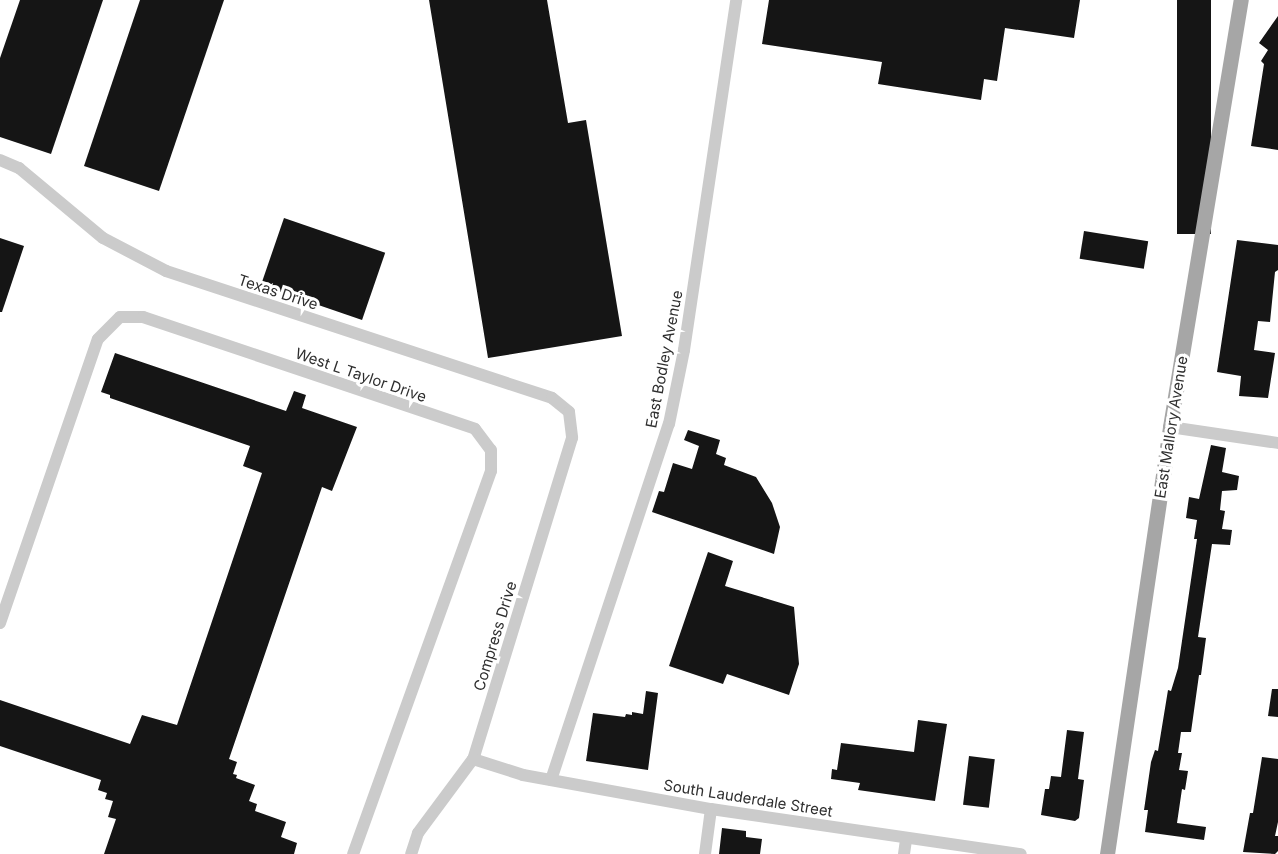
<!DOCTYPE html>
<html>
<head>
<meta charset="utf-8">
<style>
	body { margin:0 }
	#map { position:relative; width:1278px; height:854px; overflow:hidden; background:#fff; font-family:Inter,sans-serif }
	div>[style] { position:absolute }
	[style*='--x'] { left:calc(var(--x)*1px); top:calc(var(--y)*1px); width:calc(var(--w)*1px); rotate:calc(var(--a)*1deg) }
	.building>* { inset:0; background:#151515; transform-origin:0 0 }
	.minor>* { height:12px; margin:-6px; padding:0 6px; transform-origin:6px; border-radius:6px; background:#cbcbcb }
	.major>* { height:15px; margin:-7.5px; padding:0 7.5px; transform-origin:7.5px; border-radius:7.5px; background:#a6a6a6 }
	span { translate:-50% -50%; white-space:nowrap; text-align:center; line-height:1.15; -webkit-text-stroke:6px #fff; paint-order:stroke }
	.street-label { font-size:15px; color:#2e2e2e }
</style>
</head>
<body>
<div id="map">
	<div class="building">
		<div style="clip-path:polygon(20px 0,103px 0,51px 154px,0 137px,0 58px)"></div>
		<div style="clip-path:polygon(140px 0,224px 0,159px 191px,84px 166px)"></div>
		<div style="clip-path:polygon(429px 0,547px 0,568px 123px,586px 120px,622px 336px,488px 358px)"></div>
		<div style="clip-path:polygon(769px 0,1080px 0,1074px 38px,1005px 28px,997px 81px,984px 79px,981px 100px,878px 84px,882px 62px,762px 44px)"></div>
		<div style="left:1177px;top:0;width:34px;height:234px"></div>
		<div style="clip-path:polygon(1278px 16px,1278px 150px,1251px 146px,1264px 64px,1261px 61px,1268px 50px,1259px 43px)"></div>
		<div style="left:284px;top:218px;width:107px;height:71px;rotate:19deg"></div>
		<div style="left:1084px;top:231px;width:65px;height:28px;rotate:9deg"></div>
		<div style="clip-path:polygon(0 238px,24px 246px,2px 312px,0 312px)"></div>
		<div style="clip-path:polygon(1237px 240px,1278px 245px,1278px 270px,1275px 272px,1270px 322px,1258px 321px,1254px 350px,1275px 353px,1268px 398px,1239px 396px,1241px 376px,1217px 372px)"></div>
		<div style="clip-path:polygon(115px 353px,286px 411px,294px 391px,306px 395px,302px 408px,357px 427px,332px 491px,322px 487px,229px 759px,237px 762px,233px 774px,237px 775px,236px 778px,255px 785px,249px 801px,257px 804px,255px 811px,286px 822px,281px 837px,297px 843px,294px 854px,104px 854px,116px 819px,108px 817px,113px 801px,105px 799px,107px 793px,98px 790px,101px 780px,0 746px,0 700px,130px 744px,142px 715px,177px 725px,262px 473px,243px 466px,250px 446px,110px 398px,110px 395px,101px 392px)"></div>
		<div style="clip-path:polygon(688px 430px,720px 440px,716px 454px,726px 458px,724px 465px,756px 477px,772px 503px,780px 527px,774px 554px,652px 512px,659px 491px,664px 492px,673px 463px,692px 469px,699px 446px,684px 440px)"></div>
		<div style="clip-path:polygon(1211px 445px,1226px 448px,1222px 472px,1239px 476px,1237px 490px,1222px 491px,1220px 510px,1225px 511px,1222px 529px,1232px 530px,1230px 545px,1212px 544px,1198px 637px,1206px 638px,1201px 675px,1199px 675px,1191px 732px,1181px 732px,1178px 753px,1182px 753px,1179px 770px,1188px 771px,1185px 790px,1182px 789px,1177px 823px,1206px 827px,1204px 840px,1145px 832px,1148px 810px,1144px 810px,1151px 762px,1155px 750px,1158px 751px,1168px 690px,1171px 691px,1178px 668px,1197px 539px,1194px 539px,1197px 520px,1186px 518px,1189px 497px,1199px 499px)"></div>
		<div style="clip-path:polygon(708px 552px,733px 561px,725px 586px,794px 607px,799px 664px,789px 695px,727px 674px,723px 684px,669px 666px)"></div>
		<div style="clip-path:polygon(1272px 689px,1278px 689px,1278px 717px,1268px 716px)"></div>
		<div style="clip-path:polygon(646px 691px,658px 693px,648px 770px,586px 761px,593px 713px,625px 717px,626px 714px,632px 715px,632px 712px,643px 714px)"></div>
		<div style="clip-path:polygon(918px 720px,947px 724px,935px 801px,858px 790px,860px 783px,831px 779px,832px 769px,837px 770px,841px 743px,914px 752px)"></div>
		<div style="clip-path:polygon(1067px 730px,1084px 732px,1078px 779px,1084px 780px,1079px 818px,1075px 821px,1041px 815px,1045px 789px,1049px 789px,1051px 776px,1061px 777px)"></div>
		<div style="left:969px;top:756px;width:26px;height:49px;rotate:7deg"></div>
		<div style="clip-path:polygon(1262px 757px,1278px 759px,1278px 822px,1275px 836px,1278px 836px,1278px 851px,1275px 854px,1243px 852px,1250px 813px,1253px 813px)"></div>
		<div style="clip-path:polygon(722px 828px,746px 831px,746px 837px,762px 839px,760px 854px,719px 854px)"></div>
	</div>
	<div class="minor">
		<div style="--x:0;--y:160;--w:21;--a:23"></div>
		<div style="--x:19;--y:168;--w:109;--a:39.8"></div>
		<div style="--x:103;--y:238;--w:71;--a:27.6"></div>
		<div style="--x:166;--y:271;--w:406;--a:18.2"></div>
		<div style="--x:552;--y:398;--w:22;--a:39"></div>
		<div style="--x:569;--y:412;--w:26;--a:83"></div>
		<div style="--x:572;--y:438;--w:336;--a:107.1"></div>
		<div style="--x:473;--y:759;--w:92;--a:126.6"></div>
		<div style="--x:418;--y:833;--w:22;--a:108"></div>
		<div style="--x:1170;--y:427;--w:109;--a:8.4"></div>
		<div style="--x:0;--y:623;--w:300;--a:-71"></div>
		<div style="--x:98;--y:339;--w:31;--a:-45"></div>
		<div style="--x:120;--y:317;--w:23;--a:0"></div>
		<div style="--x:143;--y:317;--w:350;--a:18.6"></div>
		<div style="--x:475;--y:429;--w:26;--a:53"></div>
		<div style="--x:491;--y:450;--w:21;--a:90"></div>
		<div style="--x:491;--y:471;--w:407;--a:109.8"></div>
		<div style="--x:473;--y:759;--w:52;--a:17.7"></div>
		<div style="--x:523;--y:775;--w:191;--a:10.3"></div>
		<div style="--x:711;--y:809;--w:313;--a:8.3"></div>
		<div style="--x:551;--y:780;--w:375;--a:-71.7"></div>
		<div style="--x:669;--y:424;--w:76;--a:-78.5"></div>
		<div style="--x:684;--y:350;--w:354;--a:-81.5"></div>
		<div style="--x:705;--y:854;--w:45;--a:-82.4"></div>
		<div style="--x:904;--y:854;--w:15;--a:-82"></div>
	</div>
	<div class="major">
		<div style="--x:1107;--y:854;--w:432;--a:-81.6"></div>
		<div style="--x:1170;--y:427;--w:433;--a:-80.6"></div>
	</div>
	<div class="street-label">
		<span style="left:278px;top:292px;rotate:18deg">Texas Drive</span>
		<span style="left:664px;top:359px;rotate:-79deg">East Bodley Avenue</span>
		<span style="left:361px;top:375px;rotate:19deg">West L Taylor Drive</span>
		<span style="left:1171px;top:427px;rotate:-81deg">East Mallory Avenue</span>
		<span style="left:495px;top:636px;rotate:-73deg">Compress Drive</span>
		<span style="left:748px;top:798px;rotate:9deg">South Lauderdale Street</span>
	</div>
</div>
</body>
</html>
